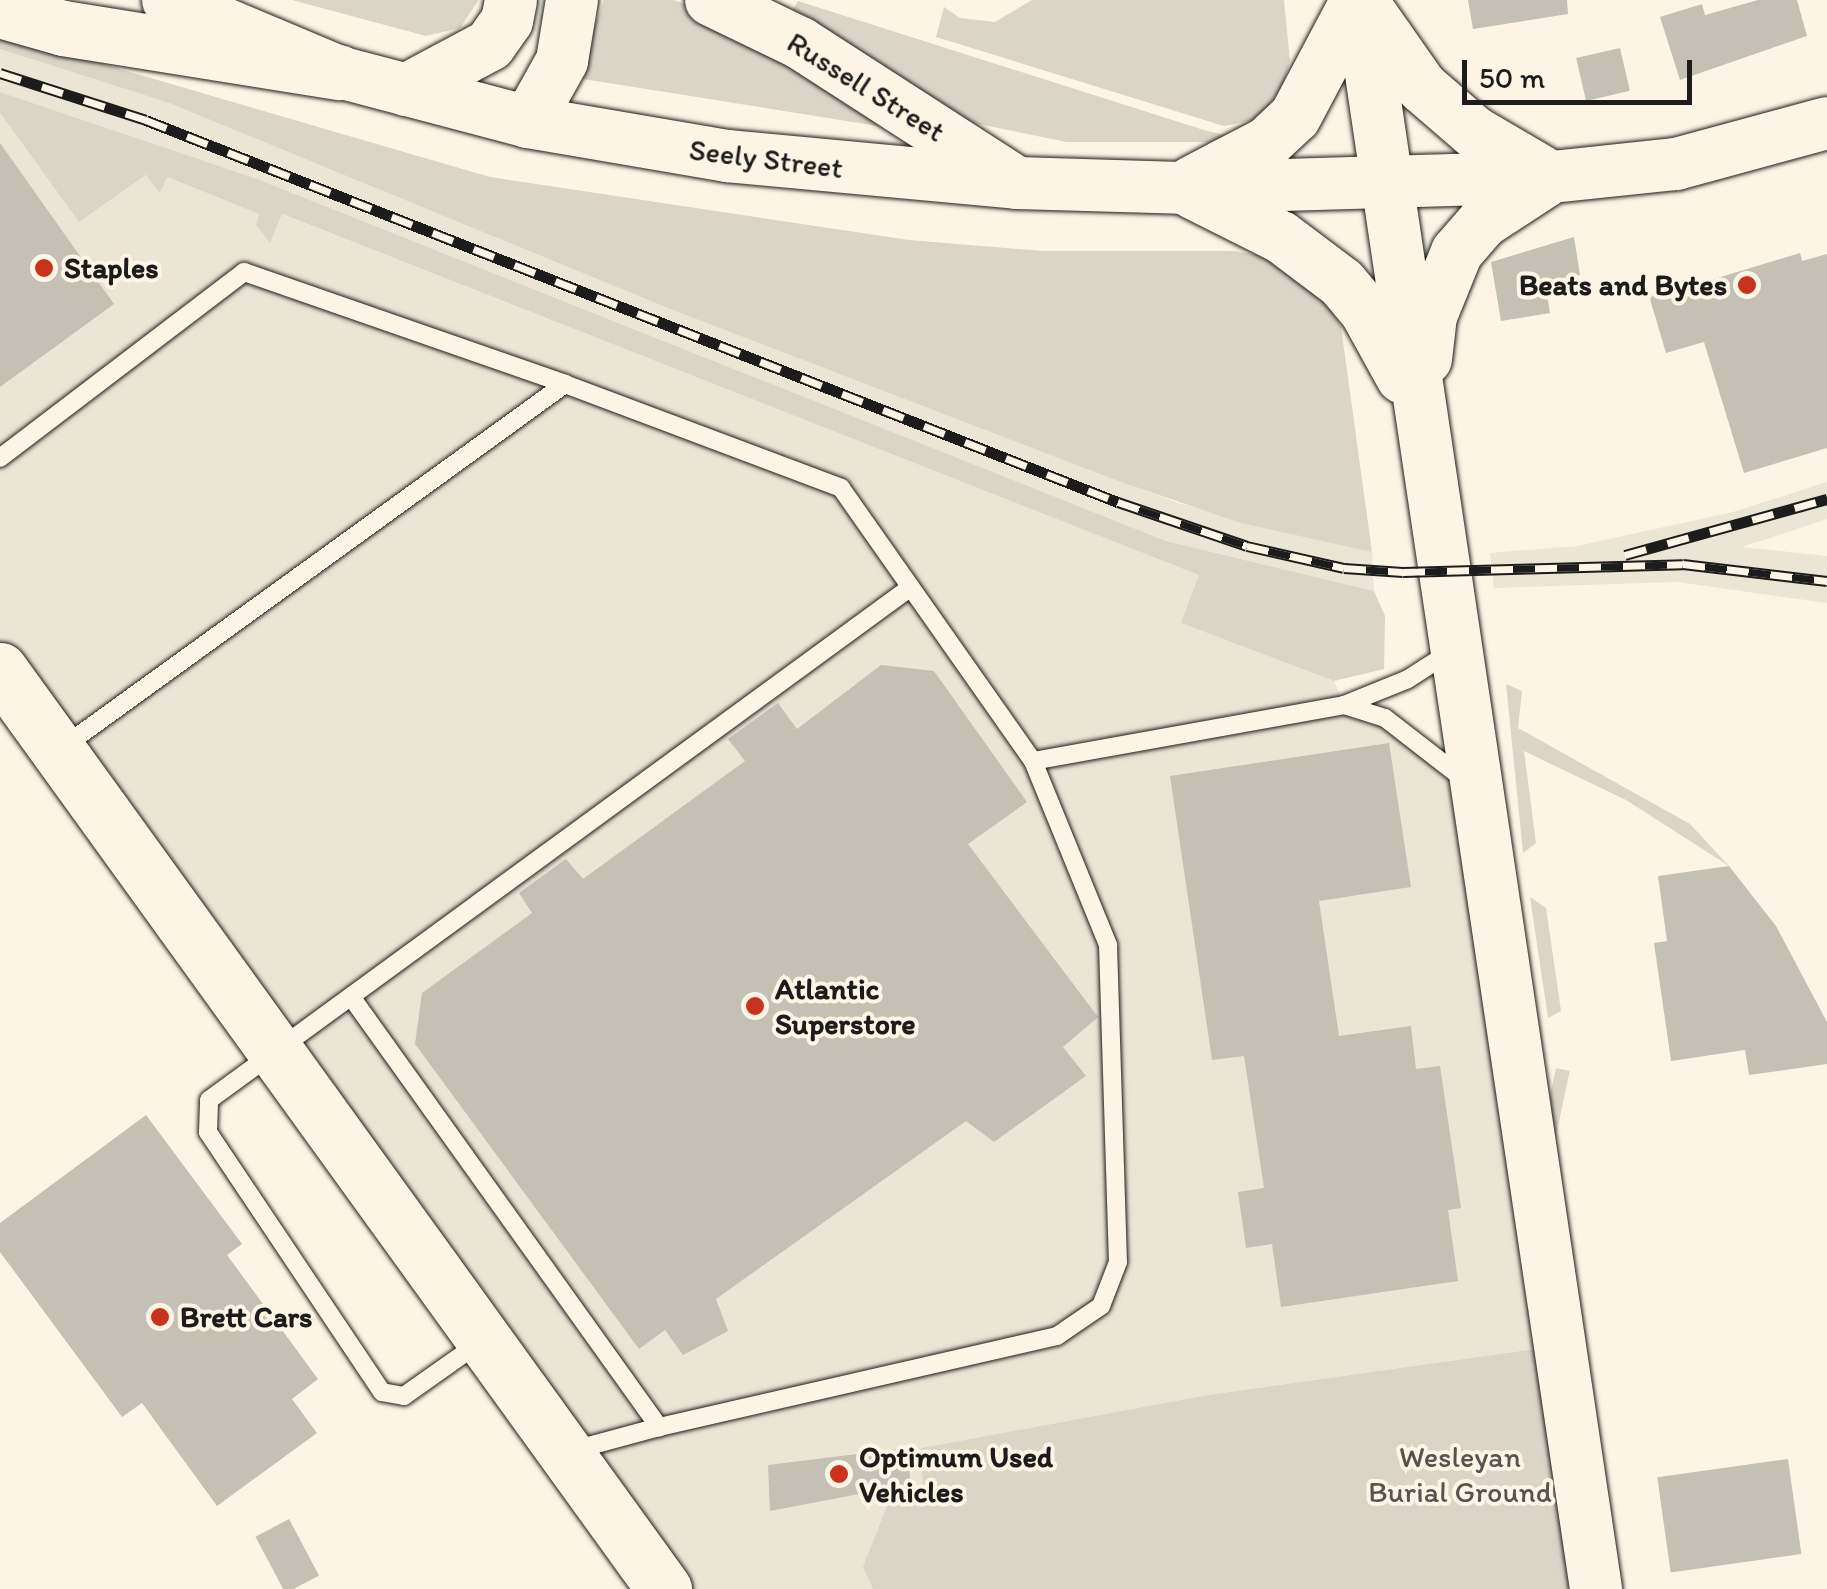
<!DOCTYPE html>
<html>
<head>
<meta charset="utf-8">
<style>
	body { margin:0 }
	#map { position:relative; width:1827px; height:1589px; overflow:hidden; background:#fcf5e5; font-family:Itim,sans-serif }
	div>[style] { position:absolute }
	[style*='--x'] { left:calc(var(--x)*1px); top:calc(var(--y)*1px); width:calc(var(--w)*1px); rotate:calc(var(--a)*1deg) }
	.built>* { inset:0; background:#ebe5d6 }
	.green>* { inset:0; background:#dbd5c8; transform-origin:0 0 }
	.building>* { inset:0; background:#c4c0b3; transform-origin:0 0 }
	.roads { filter:drop-shadow(0 0 2px #1c1c1c) drop-shadow(0 0 2px #1c1c1c) }
	.lane>* { height:18px; margin:-9px; padding:0 9px; transform-origin:9px; border-radius:9px; background:#fcf5e5 }
	.secondary>* { height:52px; margin:-26px; padding:0 26px; transform-origin:26px; border-radius:26px; background:#fcf5e5 }
	.primary>* { height:55px; margin:-27.5px; padding:0 27.5px; transform-origin:27.5px; border-radius:27.5px; background:#fcf5e5 }
	.rail>* { height:11px; margin-top:-5.5px; transform-origin:0; background:repeating-linear-gradient(90deg,#fcf5e5 0 22px,#1c1c1c 0 44px); box-sizing:border-box; border-block:2px solid #1c1c1c }
	.dots>* { width:28px; height:28px; translate:-50% -50%; box-sizing:border-box; border:5px solid #fcf5e5; border-radius:50% }
	span { translate:-50% -50%; white-space:nowrap; text-align:center; line-height:1.15; -webkit-text-stroke:8px #fcf5e5; paint-order:stroke }
	.street-label { font-size:30px; color:#1c1c1c }
	.poi-label { font-size:30px; color:#1c1c1c; font-weight:700 }
	.left { translate:0 -50%; text-align:left }
	.right { translate:-100% -50%; text-align:right }
	.park-label { font-size:30px; color:#555450 }
	.scale { position:absolute; left:1462px; top:60px; width:230px; height:45px; box-sizing:border-box; border:5px solid #1c1c1c; border-top:0; padding-left:12px; font-size:30px; line-height:35px; white-space:nowrap; color:#1c1c1c; -webkit-text-stroke:8px #fcf5e5; paint-order:stroke }
</style>
</head>
<body>
<div id="map">
	<div class="built">
		<div style="clip-path:polygon(0 49px,169px 103px,675px 311px,1178px 503px,1372px 552px,1374px 591px,1166px 541px,252px 177px,0 92px)"></div>
		<div style="clip-path:polygon(0 113px,79px 222px,146px 175px,160px 191px,166px 177px,260px 214px,281px 214px,1200px 575px,1181px 623px,1334px 681px,1344px 705px,1370px 712px,1473px 787px,1557px 1346px,1208px 1395px,921px 1448px,923px 1496px,863px 1566px,873px 1589px,664px 1589px,0 670px)"></div>
		<div style="clip-path:polygon(1827px 482px,1827px 519px,1742px 547px,1827px 556px,1827px 603px,1677px 582px,1494px 588px,1490px 553px,1577px 546px,1733px 512px)"></div>
	</div>
	<div class="green">
		<div style="clip-path:polygon(292px 0,478px 0,478px 1px,460px 28px,426px 36px)"></div>
		<div style="clip-path:polygon(604px 0,674px 0,706px 13px,884px 127px,577px 78px)"></div>
		<div style="clip-path:polygon(1032px 0,1284px 0,1290px 61px,1283px 86px,1258px 119px,1224px 126px,936px 37px,944px 7px,960px 18px,995px 22px)"></div>
		<div style="clip-path:polygon(798px 1px,1204px 130px,1229px 136px,1212px 142px,1067px 142px,973px 123px,933px 109px,786px 22px)"></div>
		<div style="clip-path:polygon(0 34px,490px 177px,909px 240px,1042px 251px,1235px 251px,1277px 259px,1332px 309px,1341px 327px,1372px 552px,1241px 523px,1121px 482px,675px 311px,169px 103px,0 49px)"></div>
		<div style="clip-path:polygon(0 92px,252px 177px,1166px 541px,1374px 591px,1385px 616px,1384px 669px,1334px 681px,1181px 623px,1199px 575px,282px 214px,270px 243px,256px 225px,259px 214px,167px 177px,160px 193px,146px 175px,79px 222px,0 113px)"></div>
		<div style="clip-path:polygon(1506px 684px,1522px 691px,1518px 728px,1690px 824px,1729px 866px,1626px 800px,1524px 751px,1536px 843px,1523px 853px)"></div>
		<div style="clip-path:polygon(1530px 897px,1546px 908px,1561px 1011px,1548px 1018px)"></div>
		<div style="left:1556px;top:1068px;width:14px;height:68px;rotate:12deg"></div>
		<div style="clip-path:polygon(1557px 1346px,1596px 1589px,873px 1589px,863px 1567px,889px 1501px,923px 1496px,921px 1448px,1208px 1395px)"></div>
	</div>
	<div class="building">
		<div style="clip-path:polygon(1468px 0,1567px 0,1568px 14px,1473px 29px)"></div>
		<div style="clip-path:polygon(1758px 0,1797px 0,1807px 36px,1680px 80px,1660px 17px,1702px 4px,1705px 15px)"></div>
		<div style="left:1620px;top:48px;width:44px;height:45px;rotate:77deg"></div>
		<div style="clip-path:polygon(0 143px,114px 304px,0 387px)"></div>
		<div style="clip-path:polygon(1574px 237px,1580px 275px,1545px 281px,1550px 313px,1501px 321px,1491px 262px)"></div>
		<div style="clip-path:polygon(1800px 253px,1802px 261px,1827px 254px,1827px 448px,1744px 473px,1704px 342px,1666px 353px,1650px 299px,1660px 285px,1680px 279px,1694px 285px)"></div>
		<div style="clip-path:polygon(881px 665px,934px 671px,1027px 802px,968px 844px,1098px 1017px,1063px 1047px,1086px 1076px,994px 1142px,966px 1121px,716px 1299px,728px 1331px,683px 1355px,665px 1330px,639px 1349px,415px 1044px,422px 993px,532px 913px,519px 893px,566px 859px,583px 879px,745px 761px,728px 739px,778px 703px,797px 729px)"></div>
		<div style="clip-path:polygon(1389px 743px,1411px 887px,1319px 901px,1339px 1036px,1411px 1026px,1416px 1069px,1440px 1066px,1461px 1208px,1448px 1210px,1458px 1281px,1281px 1307px,1272px 1244px,1246px 1248px,1238px 1192px,1264px 1188px,1244px 1056px,1212px 1060px,1170px 776px)"></div>
		<div style="clip-path:polygon(1729px 866px,1776px 926px,1827px 1022px,1827px 1064px,1749px 1075px,1745px 1050px,1671px 1061px,1654px 943px,1667px 941px,1658px 876px)"></div>
		<div style="clip-path:polygon(146px 1115px,242px 1244px,227px 1255px,318px 1379px,292px 1399px,317px 1433px,217px 1506px,142px 1403px,122px 1417px,0 1252px,0 1223px)"></div>
		<div style="clip-path:polygon(906px 1448px,911px 1484px,770px 1511px,768px 1465px)"></div>
		<div style="left:1788px;top:1459px;width:96px;height:132px;rotate:82deg"></div>
		<div style="left:289px;top:1519px;width:64px;height:38px;rotate:62deg"></div>
	</div>
	<div class="roads">
		<div class="lane">
			<div style="--x:565;--y:384;--w:295;--a:20.6"></div>
			<div style="--x:841;--y:488;--w:334;--a:54.9"></div>
			<div style="--x:1033;--y:761;--w:199;--a:67.8"></div>
			<div style="--x:1108;--y:945;--w:317;--a:88.2"></div>
			<div style="--x:1118;--y:1262;--w:47;--a:111.1"></div>
			<div style="--x:1101;--y:1306;--w:53;--a:145.7"></div>
			<div style="--x:1057;--y:1336;--w:408;--a:167.1"></div>
			<div style="--x:0;--y:458;--w:307;--a:-37.3"></div>
			<div style="--x:244;--y:272;--w:340;--a:19.2"></div>
			<div style="--x:565;--y:384;--w:619;--a:144.13"></div>
			<div style="--x:1344;--y:705;--w:43;--a:17.6"></div>
			<div style="--x:1385;--y:718;--w:101;--a:37.8"></div>
			<div style="--x:1033;--y:761;--w:316;--a:-10.2"></div>
			<div style="--x:1344;--y:705;--w:69;--a:-22.1"></div>
			<div style="--x:1408;--y:679;--w:50;--a:-32.7"></div>
			<div style="--x:352;--y:998;--w:528;--a:54.41"></div>
			<div style="--x:659;--y:1427;--w:92;--a:164.9"></div>
			<div style="--x:479;--y:1343;--w:92;--a:144.8"></div>
			<div style="--x:404;--y:1396;--w:22;--a:-170"></div>
			<div style="--x:382;--y:1392;--w:313;--a:-123.8"></div>
			<div style="--x:208;--y:1132;--w:32;--a:-88"></div>
			<div style="--x:209;--y:1100;--w:869;--a:-36.16"></div>
		</div>
		<div class="secondary">
			<div style="--x:168;--y:0;--w:186;--a:22.8"></div>
			<div style="--x:339;--y:72;--w:196;--a:14.8"></div>
			<div style="--x:528;--y:122;--w:202;--a:9.7"></div>
			<div style="--x:727;--y:156;--w:291;--a:5.3"></div>
			<div style="--x:1017;--y:183;--w:164;--a:1.7"></div>
			<div style="--x:1181;--y:188;--w:371;--a:-1.7"></div>
			<div style="--x:1552;--y:177;--w:125;--a:-6"></div>
			<div style="--x:1676;--y:164;--w:156;--a:-15.2"></div>
			<div style="--x:711;--y:0;--w:99;--a:25.8"></div>
			<div style="--x:800;--y:43;--w:251;--a:32.8"></div>
			<div style="--x:1360;--y:0;--w:1606;--a:81.55"></div>
			<div style="--x:1368;--y:10;--w:94;--a:55"></div>
			<div style="--x:1422;--y:87;--w:69;--a:40.9"></div>
			<div style="--x:1474;--y:132;--w:89;--a:30.3"></div>
			<div style="--x:406;--y:90;--w:95;--a:-28.2"></div>
			<div style="--x:490;--y:45;--w:29;--a:-55"></div>
			<div style="--x:507;--y:21;--w:21;--a:-79"></div>
			<div style="--x:528;--y:122;--w:70;--a:-60.9"></div>
			<div style="--x:562;--y:61;--w:62;--a:-80.7"></div>
			<div style="--x:1192;--y:182;--w:85;--a:-27.5"></div>
			<div style="--x:1267;--y:143;--w:38;--a:-43"></div>
			<div style="--x:1295;--y:117;--w:132;--a:-62.1"></div>
			<div style="--x:1193;--y:193;--w:98;--a:26.6"></div>
			<div style="--x:1281;--y:237;--w:76;--a:37"></div>
			<div style="--x:1342;--y:283;--w:35;--a:50"></div>
			<div style="--x:1365;--y:310;--w:77;--a:61.1"></div>
			<div style="--x:1426;--y:359;--w:43;--a:-83.4"></div>
			<div style="--x:1431;--y:316;--w:69;--a:-67.9"></div>
			<div style="--x:1457;--y:252;--w:40;--a:-49"></div>
			<div style="--x:1483;--y:222;--w:82;--a:-33.1"></div>
		</div>
		<div class="primary">
			<div style="--x:0;--y:10;--w:66;--a:15.9"></div>
			<div style="--x:63;--y:28;--w:279;--a:9.1"></div>
			<div style="--x:0;--y:670;--w:1134;--a:54.15"></div>
		</div>
	</div>
	<div class="rail">
		<div style="--x:0;--y:73;--w:153;--a:17.8"></div>
		<div style="--x:146;--y:120;--w:1044;--a:21.46"></div>
		<div style="--x:1118;--y:502;--w:136;--a:18.8"></div>
		<div style="--x:1247;--y:546;--w:99;--a:12.8"></div>
		<div style="--x:1344;--y:568;--w:59;--a:3.9"></div>
		<div style="--x:1403;--y:572;--w:280;--a:-1.6"></div>
		<div style="--x:1683;--y:564;--w:145;--a:6.7"></div>
		<div style="--x:1625;--y:555;--w:210;--a:-15.5"></div>
	</div>
	<div class="dots">
		<div style="left:44px;top:268px;background:#c8321e"></div>
		<div style="left:1747px;top:285px;background:#c8321e"></div>
		<div style="left:755px;top:1006px;background:#c8321e"></div>
		<div style="left:160px;top:1317px;background:#c8321e"></div>
		<div style="left:839px;top:1474px;background:#c8321e"></div>
	</div>
	<div class="street-label">
		<span style="left:866px;top:87px;rotate:32deg">Russell Street</span>
		<span style="left:766px;top:159px;rotate:7deg">Seely Street</span>
	</div>
	<div class="poi-label">
		<span class="left" style="left:64px;top:268px">Staples</span>
		<span class="right" style="left:1727px;top:285px">Beats and Bytes</span>
		<span class="left" style="left:775px;top:1006px">Atlantic<br>Superstore</span>
		<span class="left" style="left:180px;top:1317px">Brett Cars</span>
		<span class="left" style="left:859px;top:1474px">Optimum Used<br>Vehicles</span>
	</div>
	<div class="park-label">
		<span style="left:1460px;top:1474px">Wesleyan<br>Burial Ground</span>
	</div>
	<div class="scale">50 m</div>
</div>
</body>
</html>
